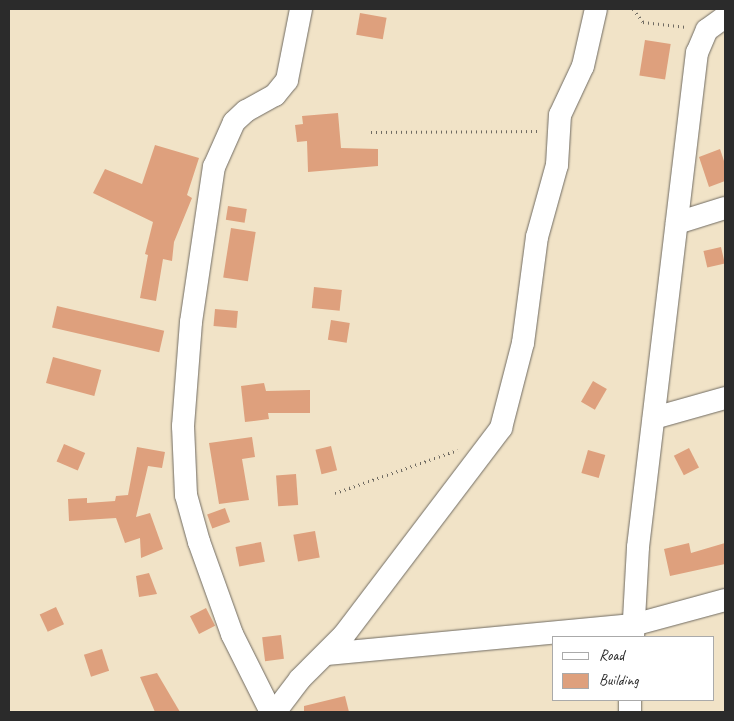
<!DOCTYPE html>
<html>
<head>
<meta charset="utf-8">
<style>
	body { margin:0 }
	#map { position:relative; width:734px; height:721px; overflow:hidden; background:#f1e3c7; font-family:Caveat,sans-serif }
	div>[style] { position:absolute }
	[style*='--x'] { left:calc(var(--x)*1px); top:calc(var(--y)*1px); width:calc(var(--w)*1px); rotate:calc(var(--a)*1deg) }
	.building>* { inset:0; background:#dea07d; transform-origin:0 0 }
	.path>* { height:3px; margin-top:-1.5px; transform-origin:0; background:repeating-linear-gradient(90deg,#706b62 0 1px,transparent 0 5px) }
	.roads { filter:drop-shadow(0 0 1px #706b62) drop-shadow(0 0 1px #706b62) }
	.minor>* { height:22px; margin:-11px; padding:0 11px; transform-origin:11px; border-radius:11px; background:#fff }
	span { translate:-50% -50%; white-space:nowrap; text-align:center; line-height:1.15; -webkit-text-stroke:4px #fff; paint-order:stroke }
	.frame { position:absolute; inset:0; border:10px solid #2b2b2b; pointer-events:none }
	.legend { position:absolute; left:552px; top:636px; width:162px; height:65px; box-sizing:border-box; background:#fff; border:1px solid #aaa; margin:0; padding:6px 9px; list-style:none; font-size:15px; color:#2b2b2b }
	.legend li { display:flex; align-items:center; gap:10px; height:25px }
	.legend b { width:25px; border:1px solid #aaa }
</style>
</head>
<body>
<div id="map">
	<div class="building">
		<div style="left:360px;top:13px;width:27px;height:22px;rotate:10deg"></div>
		<div style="left:645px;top:40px;width:26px;height:36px;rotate:9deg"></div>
		<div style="clip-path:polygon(338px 113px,341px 148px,378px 149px,378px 166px,308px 172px,307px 141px,297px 142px,295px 125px,303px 124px,302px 116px)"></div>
		<div style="clip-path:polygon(155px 145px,199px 158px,187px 195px,192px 198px,174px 242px,172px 261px,163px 259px,156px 301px,140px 298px,148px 255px,145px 254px,153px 222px,93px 193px,105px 169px,142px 184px)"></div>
		<div style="clip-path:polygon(720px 149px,725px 164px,725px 181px,709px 187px,699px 157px)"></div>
		<div style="left:228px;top:206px;width:19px;height:14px;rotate:9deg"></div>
		<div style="left:231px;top:228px;width:25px;height:50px;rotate:9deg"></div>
		<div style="left:721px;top:247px;width:17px;height:18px;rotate:77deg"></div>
		<div style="left:314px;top:287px;width:28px;height:21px;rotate:6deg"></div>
		<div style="left:57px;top:306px;width:110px;height:22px;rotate:13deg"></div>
		<div style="left:215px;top:309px;width:23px;height:17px;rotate:5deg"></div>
		<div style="left:331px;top:320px;width:19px;height:20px;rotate:9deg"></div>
		<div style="left:53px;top:357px;width:50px;height:27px;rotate:15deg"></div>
		<div style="left:593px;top:381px;width:16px;height:24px;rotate:30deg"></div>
		<div style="clip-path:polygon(264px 383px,266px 391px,310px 390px,310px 413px,268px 413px,269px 419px,245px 422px,241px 386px)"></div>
		<div style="clip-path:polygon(252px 437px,255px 457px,242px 459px,249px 500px,219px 504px,209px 443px)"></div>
		<div style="left:64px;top:444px;width:23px;height:19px;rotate:23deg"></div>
		<div style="left:331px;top:446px;width:25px;height:16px;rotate:76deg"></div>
		<div style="clip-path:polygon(137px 447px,165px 452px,162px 468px,148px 466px,136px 517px,150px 513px,163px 549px,141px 558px,140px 538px,125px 543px,116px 518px,69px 521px,68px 499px,87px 498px,87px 503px,115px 501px,116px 496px,128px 495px)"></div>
		<div style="left:689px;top:448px;width:22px;height:17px;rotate:63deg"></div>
		<div style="left:588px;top:450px;width:18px;height:24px;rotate:16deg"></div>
		<div style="left:296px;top:474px;width:31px;height:20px;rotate:86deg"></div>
		<div style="left:225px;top:508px;width:15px;height:19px;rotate:70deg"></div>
		<div style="left:315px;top:531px;width:27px;height:22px;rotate:80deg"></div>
		<div style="left:261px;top:542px;width:20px;height:26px;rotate:79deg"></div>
		<div style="clip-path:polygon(689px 543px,691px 553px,725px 543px,725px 564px,670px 576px,664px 549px)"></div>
		<div style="clip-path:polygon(149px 573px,157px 594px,139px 597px,136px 576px)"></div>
		<div style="left:56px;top:607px;width:19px;height:18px;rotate:65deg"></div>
		<div style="left:206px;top:608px;width:20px;height:18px;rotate:63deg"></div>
		<div style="left:281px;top:635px;width:24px;height:19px;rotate:83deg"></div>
		<div style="left:102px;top:649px;width:23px;height:19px;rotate:72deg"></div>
		<div style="clip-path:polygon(157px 673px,180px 712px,155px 712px,140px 677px)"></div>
		<div style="clip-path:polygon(345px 696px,349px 712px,304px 712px,304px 706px)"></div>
	</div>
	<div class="path">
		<div style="--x:633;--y:9;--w:16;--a:52"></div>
		<div style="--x:643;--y:22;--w:44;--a:6.5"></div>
		<div style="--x:371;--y:132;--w:168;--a:-0.3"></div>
		<div style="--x:335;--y:493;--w:130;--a:-19.3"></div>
	</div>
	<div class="roads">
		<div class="minor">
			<div style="--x:677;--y:223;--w:50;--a:-17.4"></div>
			<div style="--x:654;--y:418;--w:74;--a:-15.7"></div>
			<div style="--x:633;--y:637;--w:90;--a:-86.8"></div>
			<div style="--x:638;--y:547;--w:498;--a:-83.2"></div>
			<div style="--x:697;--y:53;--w:25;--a:-67"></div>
			<div style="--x:707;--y:30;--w:22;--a:-36"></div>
			<div style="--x:327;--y:654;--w:307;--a:-5.4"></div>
			<div style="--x:633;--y:625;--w:95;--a:-15.2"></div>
			<div style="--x:271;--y:712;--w:87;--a:-116.6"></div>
			<div style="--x:232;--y:634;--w:98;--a:-109.7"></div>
			<div style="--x:199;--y:542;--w:49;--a:-105.5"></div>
			<div style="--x:186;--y:495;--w:69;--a:-92.5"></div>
			<div style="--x:183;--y:426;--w:104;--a:-85.6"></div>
			<div style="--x:191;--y:322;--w:157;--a:-81.6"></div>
			<div style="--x:214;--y:167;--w:49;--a:-66"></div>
			<div style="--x:234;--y:122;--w:16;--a:-43"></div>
			<div style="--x:246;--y:111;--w:33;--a:-29"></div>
			<div style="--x:275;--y:95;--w:19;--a:-51"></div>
			<div style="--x:287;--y:80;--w:72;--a:-78.8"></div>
			<div style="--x:275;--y:712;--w:41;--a:-52.9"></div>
			<div style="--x:300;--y:679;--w:62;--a:-45"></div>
			<div style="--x:344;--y:635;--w:260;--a:-52.8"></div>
			<div style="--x:501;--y:428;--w:88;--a:-75.5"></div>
			<div style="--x:523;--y:343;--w:107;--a:-82.5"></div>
			<div style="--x:537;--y:237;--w:75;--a:-74.5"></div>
			<div style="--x:557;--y:165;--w:50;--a:-86.6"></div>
			<div style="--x:560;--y:115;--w:54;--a:-64.9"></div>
			<div style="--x:583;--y:66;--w:58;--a:-77.2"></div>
			<div style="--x:630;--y:712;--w:12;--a:-90"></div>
		</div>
	</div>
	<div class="frame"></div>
	<ul class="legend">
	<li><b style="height:6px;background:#fff"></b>Road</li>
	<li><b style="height:14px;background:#dea07d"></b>Building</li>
	</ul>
</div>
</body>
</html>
